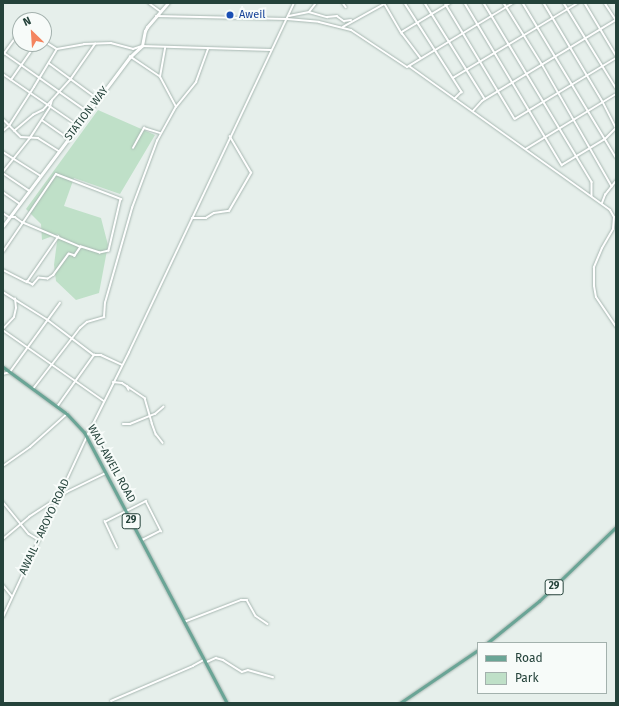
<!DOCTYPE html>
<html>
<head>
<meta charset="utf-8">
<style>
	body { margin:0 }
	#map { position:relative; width:619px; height:706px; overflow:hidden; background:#e6efeb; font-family:"Fira Sans",sans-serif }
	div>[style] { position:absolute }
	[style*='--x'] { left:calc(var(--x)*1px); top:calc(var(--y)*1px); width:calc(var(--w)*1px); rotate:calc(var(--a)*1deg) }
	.green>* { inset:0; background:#bfe0c8 }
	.roads { filter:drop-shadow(0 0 1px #a8b8b2) drop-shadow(0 0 1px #a8b8b2) }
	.minor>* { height:1.5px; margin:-0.75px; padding:0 0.75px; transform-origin:0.75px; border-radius:0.75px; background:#fff }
	.tertiary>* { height:2px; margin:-1px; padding:0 1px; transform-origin:1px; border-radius:1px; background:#fff }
	.secondary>* { height:2.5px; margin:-1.25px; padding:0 1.25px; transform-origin:1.25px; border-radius:1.25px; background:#fff }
	.primary>* { height:3px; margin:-1.5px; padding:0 1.5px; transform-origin:1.5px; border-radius:1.5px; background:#6aa596 }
	.dots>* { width:11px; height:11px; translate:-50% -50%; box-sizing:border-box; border:2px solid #f7fbf9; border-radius:50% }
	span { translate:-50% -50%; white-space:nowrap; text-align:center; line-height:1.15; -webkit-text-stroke:4px #f7fbf9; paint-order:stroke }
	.shield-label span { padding:1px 3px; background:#f7fbf9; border:1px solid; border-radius:3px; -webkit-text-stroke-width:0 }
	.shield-label { font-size:10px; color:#24423a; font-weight:700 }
	.transit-label { font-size:11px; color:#164399 }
	.left { translate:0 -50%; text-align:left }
	.street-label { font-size:11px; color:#24423a }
	.frame { position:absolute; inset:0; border:4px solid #24423a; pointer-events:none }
	.legend { position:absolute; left:477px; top:642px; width:130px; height:52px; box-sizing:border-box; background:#f7fbf9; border:1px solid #a3b1ad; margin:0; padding:5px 7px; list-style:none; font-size:12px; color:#24423a }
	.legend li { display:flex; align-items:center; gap:8px; height:20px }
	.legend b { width:20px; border:1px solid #a3b1ad }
	.north { position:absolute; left:12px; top:12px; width:40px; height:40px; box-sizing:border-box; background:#f7fbf9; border:1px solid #a3b1ad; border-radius:50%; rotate:335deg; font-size:11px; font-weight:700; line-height:16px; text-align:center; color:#24423a }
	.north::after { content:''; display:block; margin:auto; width:14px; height:18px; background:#f4845f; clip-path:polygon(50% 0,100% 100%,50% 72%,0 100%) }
</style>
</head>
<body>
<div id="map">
	<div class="green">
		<div style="clip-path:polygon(98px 110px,155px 135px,120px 194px,74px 178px,64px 206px,101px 218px,108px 245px,99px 293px,76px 300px,56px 281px,54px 265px,58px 234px,42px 240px,41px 224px,26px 209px)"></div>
	</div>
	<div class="roads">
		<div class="minor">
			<div style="--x:149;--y:3;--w:14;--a:36"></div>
			<div style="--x:343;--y:3;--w:5;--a:53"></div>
			<div style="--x:405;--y:3;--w:106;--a:57.4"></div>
			<div style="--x:462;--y:92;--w:10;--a:135"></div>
			<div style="--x:425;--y:3;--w:113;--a:58"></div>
			<div style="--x:445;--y:3;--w:135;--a:58.9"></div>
			<div style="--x:515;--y:119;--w:118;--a:-31.1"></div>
			<div style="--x:465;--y:3;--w:189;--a:59.1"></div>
			<div style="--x:562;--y:165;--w:50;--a:-31.2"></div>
			<div style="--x:605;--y:139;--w:16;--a:-45"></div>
			<div style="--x:484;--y:3;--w:209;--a:58.9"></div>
			<div style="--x:592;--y:182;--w:14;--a:90"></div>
			<div style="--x:504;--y:3;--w:72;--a:58.1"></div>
			<div style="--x:542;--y:64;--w:141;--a:60.2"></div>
			<div style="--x:523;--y:3;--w:180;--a:58.9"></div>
			<div style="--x:544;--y:3;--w:115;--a:59.2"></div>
			<div style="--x:603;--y:102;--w:29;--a:63"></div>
			<div style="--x:564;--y:3;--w:100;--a:58.5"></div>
			<div style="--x:585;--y:3;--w:61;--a:59.2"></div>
			<div style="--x:605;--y:3;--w:20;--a:57"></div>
			<div style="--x:385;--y:4;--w:34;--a:60"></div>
			<div style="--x:402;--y:33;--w:31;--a:53"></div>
			<div style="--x:309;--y:12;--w:19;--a:16"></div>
			<div style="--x:327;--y:17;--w:10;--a:-6"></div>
			<div style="--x:337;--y:16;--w:9;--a:36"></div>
			<div style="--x:344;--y:21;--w:7;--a:-8"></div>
			<div style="--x:289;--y:16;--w:20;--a:-11"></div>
			<div style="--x:309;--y:12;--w:11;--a:-52"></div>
			<div style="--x:343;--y:27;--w:49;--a:-29.2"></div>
			<div style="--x:402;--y:32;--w:56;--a:-31.1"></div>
			<div style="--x:44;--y:41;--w:15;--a:32"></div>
			<div style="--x:57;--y:49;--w:27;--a:-10"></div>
			<div style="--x:84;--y:44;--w:27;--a:-2"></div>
			<div style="--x:111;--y:43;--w:23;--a:15"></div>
			<div style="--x:133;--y:49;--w:9;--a:-18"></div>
			<div style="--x:142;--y:46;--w:129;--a:1.8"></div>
			<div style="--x:3;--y:52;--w:104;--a:35.2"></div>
			<div style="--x:3;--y:55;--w:29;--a:-54"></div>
			<div style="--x:49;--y:63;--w:61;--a:36.3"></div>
			<div style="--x:409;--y:66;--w:122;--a:-31.2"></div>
			<div style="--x:3;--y:74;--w:92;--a:34.4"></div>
			<div style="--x:160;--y:77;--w:29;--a:-80"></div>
			<div style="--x:453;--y:78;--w:146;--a:-31"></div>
			<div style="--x:11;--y:80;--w:44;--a:-55.2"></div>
			<div style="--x:176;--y:107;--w:32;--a:-51"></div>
			<div style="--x:196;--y:82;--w:35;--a:-70"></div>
			<div style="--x:473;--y:111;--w:13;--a:-48"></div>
			<div style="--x:482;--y:101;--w:157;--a:-31.2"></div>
			<div style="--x:3;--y:119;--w:25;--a:45"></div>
			<div style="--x:21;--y:137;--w:17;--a:3"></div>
			<div style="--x:38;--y:138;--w:25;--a:32"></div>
			<div style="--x:42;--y:120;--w:32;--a:35"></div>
			<div style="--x:3;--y:131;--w:8;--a:-40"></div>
			<div style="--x:9;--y:126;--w:46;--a:-57.3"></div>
			<div style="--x:34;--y:87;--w:44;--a:-58.8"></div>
			<div style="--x:14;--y:131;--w:25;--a:-40"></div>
			<div style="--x:33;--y:115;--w:11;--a:-27"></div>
			<div style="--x:43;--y:110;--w:12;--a:-48"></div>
			<div style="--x:133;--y:148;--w:23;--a:-61"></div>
			<div style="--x:144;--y:128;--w:17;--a:17"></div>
			<div style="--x:526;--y:149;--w:105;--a:-31.4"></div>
			<div style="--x:3;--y:152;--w:45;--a:32.3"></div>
			<div style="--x:3;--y:172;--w:43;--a:-51.5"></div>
			<div style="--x:30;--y:138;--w:37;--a:-57"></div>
			<div style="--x:50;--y:107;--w:7;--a:-74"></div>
			<div style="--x:52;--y:100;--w:27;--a:-48"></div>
			<div style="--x:70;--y:80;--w:44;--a:-55.2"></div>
			<div style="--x:3;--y:173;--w:32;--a:34"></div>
			<div style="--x:3;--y:192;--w:21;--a:35"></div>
			<div style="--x:602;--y:203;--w:9;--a:-69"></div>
			<div style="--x:605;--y:195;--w:18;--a:-52"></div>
			<div style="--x:3;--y:213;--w:7;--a:34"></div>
			<div style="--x:9;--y:217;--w:6;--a:0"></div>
			<div style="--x:15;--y:217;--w:9;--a:36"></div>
			<div style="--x:22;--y:222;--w:64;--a:23"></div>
			<div style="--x:192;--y:218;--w:14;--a:0"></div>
			<div style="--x:206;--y:218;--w:9;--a:-32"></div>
			<div style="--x:214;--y:213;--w:15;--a:-8"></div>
			<div style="--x:229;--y:211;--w:44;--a:-59.9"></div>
			<div style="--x:251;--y:173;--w:42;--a:-120.3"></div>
			<div style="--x:3;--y:252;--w:94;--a:-55.8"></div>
			<div style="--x:56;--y:174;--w:70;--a:21"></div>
			<div style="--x:121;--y:199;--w:53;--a:103"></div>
			<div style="--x:109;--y:251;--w:9;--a:167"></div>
			<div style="--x:100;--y:253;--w:20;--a:-162"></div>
			<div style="--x:81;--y:247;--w:11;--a:124"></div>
			<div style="--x:75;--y:256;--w:6;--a:-162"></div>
			<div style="--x:69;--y:254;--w:26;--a:126"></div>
			<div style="--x:54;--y:275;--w:7;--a:146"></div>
			<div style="--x:48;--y:279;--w:9;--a:-174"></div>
			<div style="--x:39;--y:278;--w:9;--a:131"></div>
			<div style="--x:33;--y:285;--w:7;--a:-153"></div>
			<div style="--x:3;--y:270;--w:27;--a:27"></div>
			<div style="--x:27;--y:282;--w:55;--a:-55.4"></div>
			<div style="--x:3;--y:292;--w:53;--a:31.9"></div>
			<div style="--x:48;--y:320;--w:58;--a:37.3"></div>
			<div style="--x:94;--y:355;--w:7;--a:0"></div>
			<div style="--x:101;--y:355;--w:23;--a:25"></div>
			<div style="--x:3;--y:329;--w:16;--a:-47"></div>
			<div style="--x:14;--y:317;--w:9;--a:-77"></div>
			<div style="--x:16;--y:308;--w:9;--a:-96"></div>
			<div style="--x:3;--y:330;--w:123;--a:35.1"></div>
			<div style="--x:3;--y:374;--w:7;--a:-16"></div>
			<div style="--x:10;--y:372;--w:85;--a:-54.1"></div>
			<div style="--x:113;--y:382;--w:9;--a:6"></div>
			<div style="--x:122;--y:383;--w:6;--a:31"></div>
			<div style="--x:127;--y:386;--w:4;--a:63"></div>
			<div style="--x:127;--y:386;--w:22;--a:34"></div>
			<div style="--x:145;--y:398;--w:26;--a:74"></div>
			<div style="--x:152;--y:423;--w:12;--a:70"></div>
			<div style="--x:156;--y:434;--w:11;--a:52"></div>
			<div style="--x:33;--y:389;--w:77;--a:-52.4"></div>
			<div style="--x:80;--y:328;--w:9;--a:-41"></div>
			<div style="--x:87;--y:322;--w:18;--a:-16"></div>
			<div style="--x:104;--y:317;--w:14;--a:-86"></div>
			<div style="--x:105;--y:303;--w:99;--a:-74.1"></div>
			<div style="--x:132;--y:208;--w:72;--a:-69.5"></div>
			<div style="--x:157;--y:141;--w:39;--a:-61"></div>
			<div style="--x:176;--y:107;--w:34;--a:-118"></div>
			<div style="--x:160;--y:77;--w:36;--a:-146"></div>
			<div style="--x:57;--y:407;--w:64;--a:-54.6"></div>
			<div style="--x:123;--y:424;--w:7;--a:0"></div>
			<div style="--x:130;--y:424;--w:27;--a:-22"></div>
			<div style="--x:155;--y:414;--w:11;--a:-41"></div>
			<div style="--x:3;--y:466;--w:33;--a:-35"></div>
			<div style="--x:30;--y:447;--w:50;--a:-41.7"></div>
			<div style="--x:3;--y:502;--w:41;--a:50.9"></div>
			<div style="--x:29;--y:534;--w:12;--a:31"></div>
			<div style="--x:3;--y:539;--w:34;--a:-40"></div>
			<div style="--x:29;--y:517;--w:45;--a:-33.3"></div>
			<div style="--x:67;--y:492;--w:43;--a:-26"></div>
			<div style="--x:117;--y:548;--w:29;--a:-115"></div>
			<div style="--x:105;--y:522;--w:46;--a:-27.1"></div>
			<div style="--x:146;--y:501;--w:34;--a:63"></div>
			<div style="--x:161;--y:531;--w:22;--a:153"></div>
			<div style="--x:3;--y:585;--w:14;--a:51"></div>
			<div style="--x:184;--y:622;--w:61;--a:-21.1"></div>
			<div style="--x:241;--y:600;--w:6;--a:0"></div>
			<div style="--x:247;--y:600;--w:18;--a:61"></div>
			<div style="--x:256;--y:616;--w:14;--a:34"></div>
			<div style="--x:207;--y:662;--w:10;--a:-24"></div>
			<div style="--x:216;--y:658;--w:7;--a:16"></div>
			<div style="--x:223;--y:660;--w:22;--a:32"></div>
			<div style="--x:242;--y:672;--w:6;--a:-18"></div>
			<div style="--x:248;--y:670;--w:26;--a:16"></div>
			<div style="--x:111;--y:701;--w:89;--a:-23.1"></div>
			<div style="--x:193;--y:666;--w:13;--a:-29"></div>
		</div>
		<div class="tertiary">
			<div style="--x:156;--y:16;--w:131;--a:1.3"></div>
			<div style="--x:287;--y:19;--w:32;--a:5"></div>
			<div style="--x:319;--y:22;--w:33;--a:14"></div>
			<div style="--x:351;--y:30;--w:67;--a:33.5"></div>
			<div style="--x:407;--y:67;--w:2;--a:-27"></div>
			<div style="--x:409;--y:66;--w:247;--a:35.6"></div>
			<div style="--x:610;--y:210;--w:8;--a:60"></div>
			<div style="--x:614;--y:217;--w:12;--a:95"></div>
			<div style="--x:613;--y:229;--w:22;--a:120"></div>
			<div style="--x:602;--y:248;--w:21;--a:113"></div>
			<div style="--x:594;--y:267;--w:19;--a:90"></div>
			<div style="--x:594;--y:286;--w:11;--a:80"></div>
			<div style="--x:596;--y:297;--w:36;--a:56"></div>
			<div style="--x:3;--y:617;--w:200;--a:-65.1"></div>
			<div style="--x:87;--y:436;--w:94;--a:-63.4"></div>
			<div style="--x:129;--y:352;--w:386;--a:-64.7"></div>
		</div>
		<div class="secondary">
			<div style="--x:3;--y:226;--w:211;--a:-53.1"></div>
			<div style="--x:130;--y:57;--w:16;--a:-43"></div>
			<div style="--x:142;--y:46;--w:15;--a:-79"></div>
			<div style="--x:145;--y:31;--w:4;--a:-63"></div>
			<div style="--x:147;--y:27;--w:32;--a:-49"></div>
		</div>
		<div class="primary">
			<div style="--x:3;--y:367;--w:79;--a:36.3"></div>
			<div style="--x:67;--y:414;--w:25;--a:47"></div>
			<div style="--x:84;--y:432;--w:306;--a:62.2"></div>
			<div style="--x:487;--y:643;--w:67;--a:-38.9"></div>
			<div style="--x:539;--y:601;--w:107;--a:-43.9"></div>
			<div style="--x:400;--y:703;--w:94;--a:-34.2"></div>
		</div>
	</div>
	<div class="dots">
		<div style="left:230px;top:15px;background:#1a4fb4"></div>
	</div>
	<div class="shield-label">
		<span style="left:131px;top:521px">29</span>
		<span style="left:554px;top:587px">29</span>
	</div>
	<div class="transit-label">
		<span class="left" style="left:239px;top:15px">Aweil</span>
	</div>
	<div class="street-label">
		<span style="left:87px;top:114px;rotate:-53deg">STATION WAY</span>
		<span style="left:111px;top:464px;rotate:61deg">WAU-AWEIL ROAD</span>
		<span style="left:45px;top:527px;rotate:-65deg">AWAIL - AROYO ROAD</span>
	</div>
	<div class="frame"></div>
	<ul class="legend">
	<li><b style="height:5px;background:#6aa596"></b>Road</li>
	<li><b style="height:11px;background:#bfe0c8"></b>Park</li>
	</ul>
	<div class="north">N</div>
</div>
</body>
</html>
